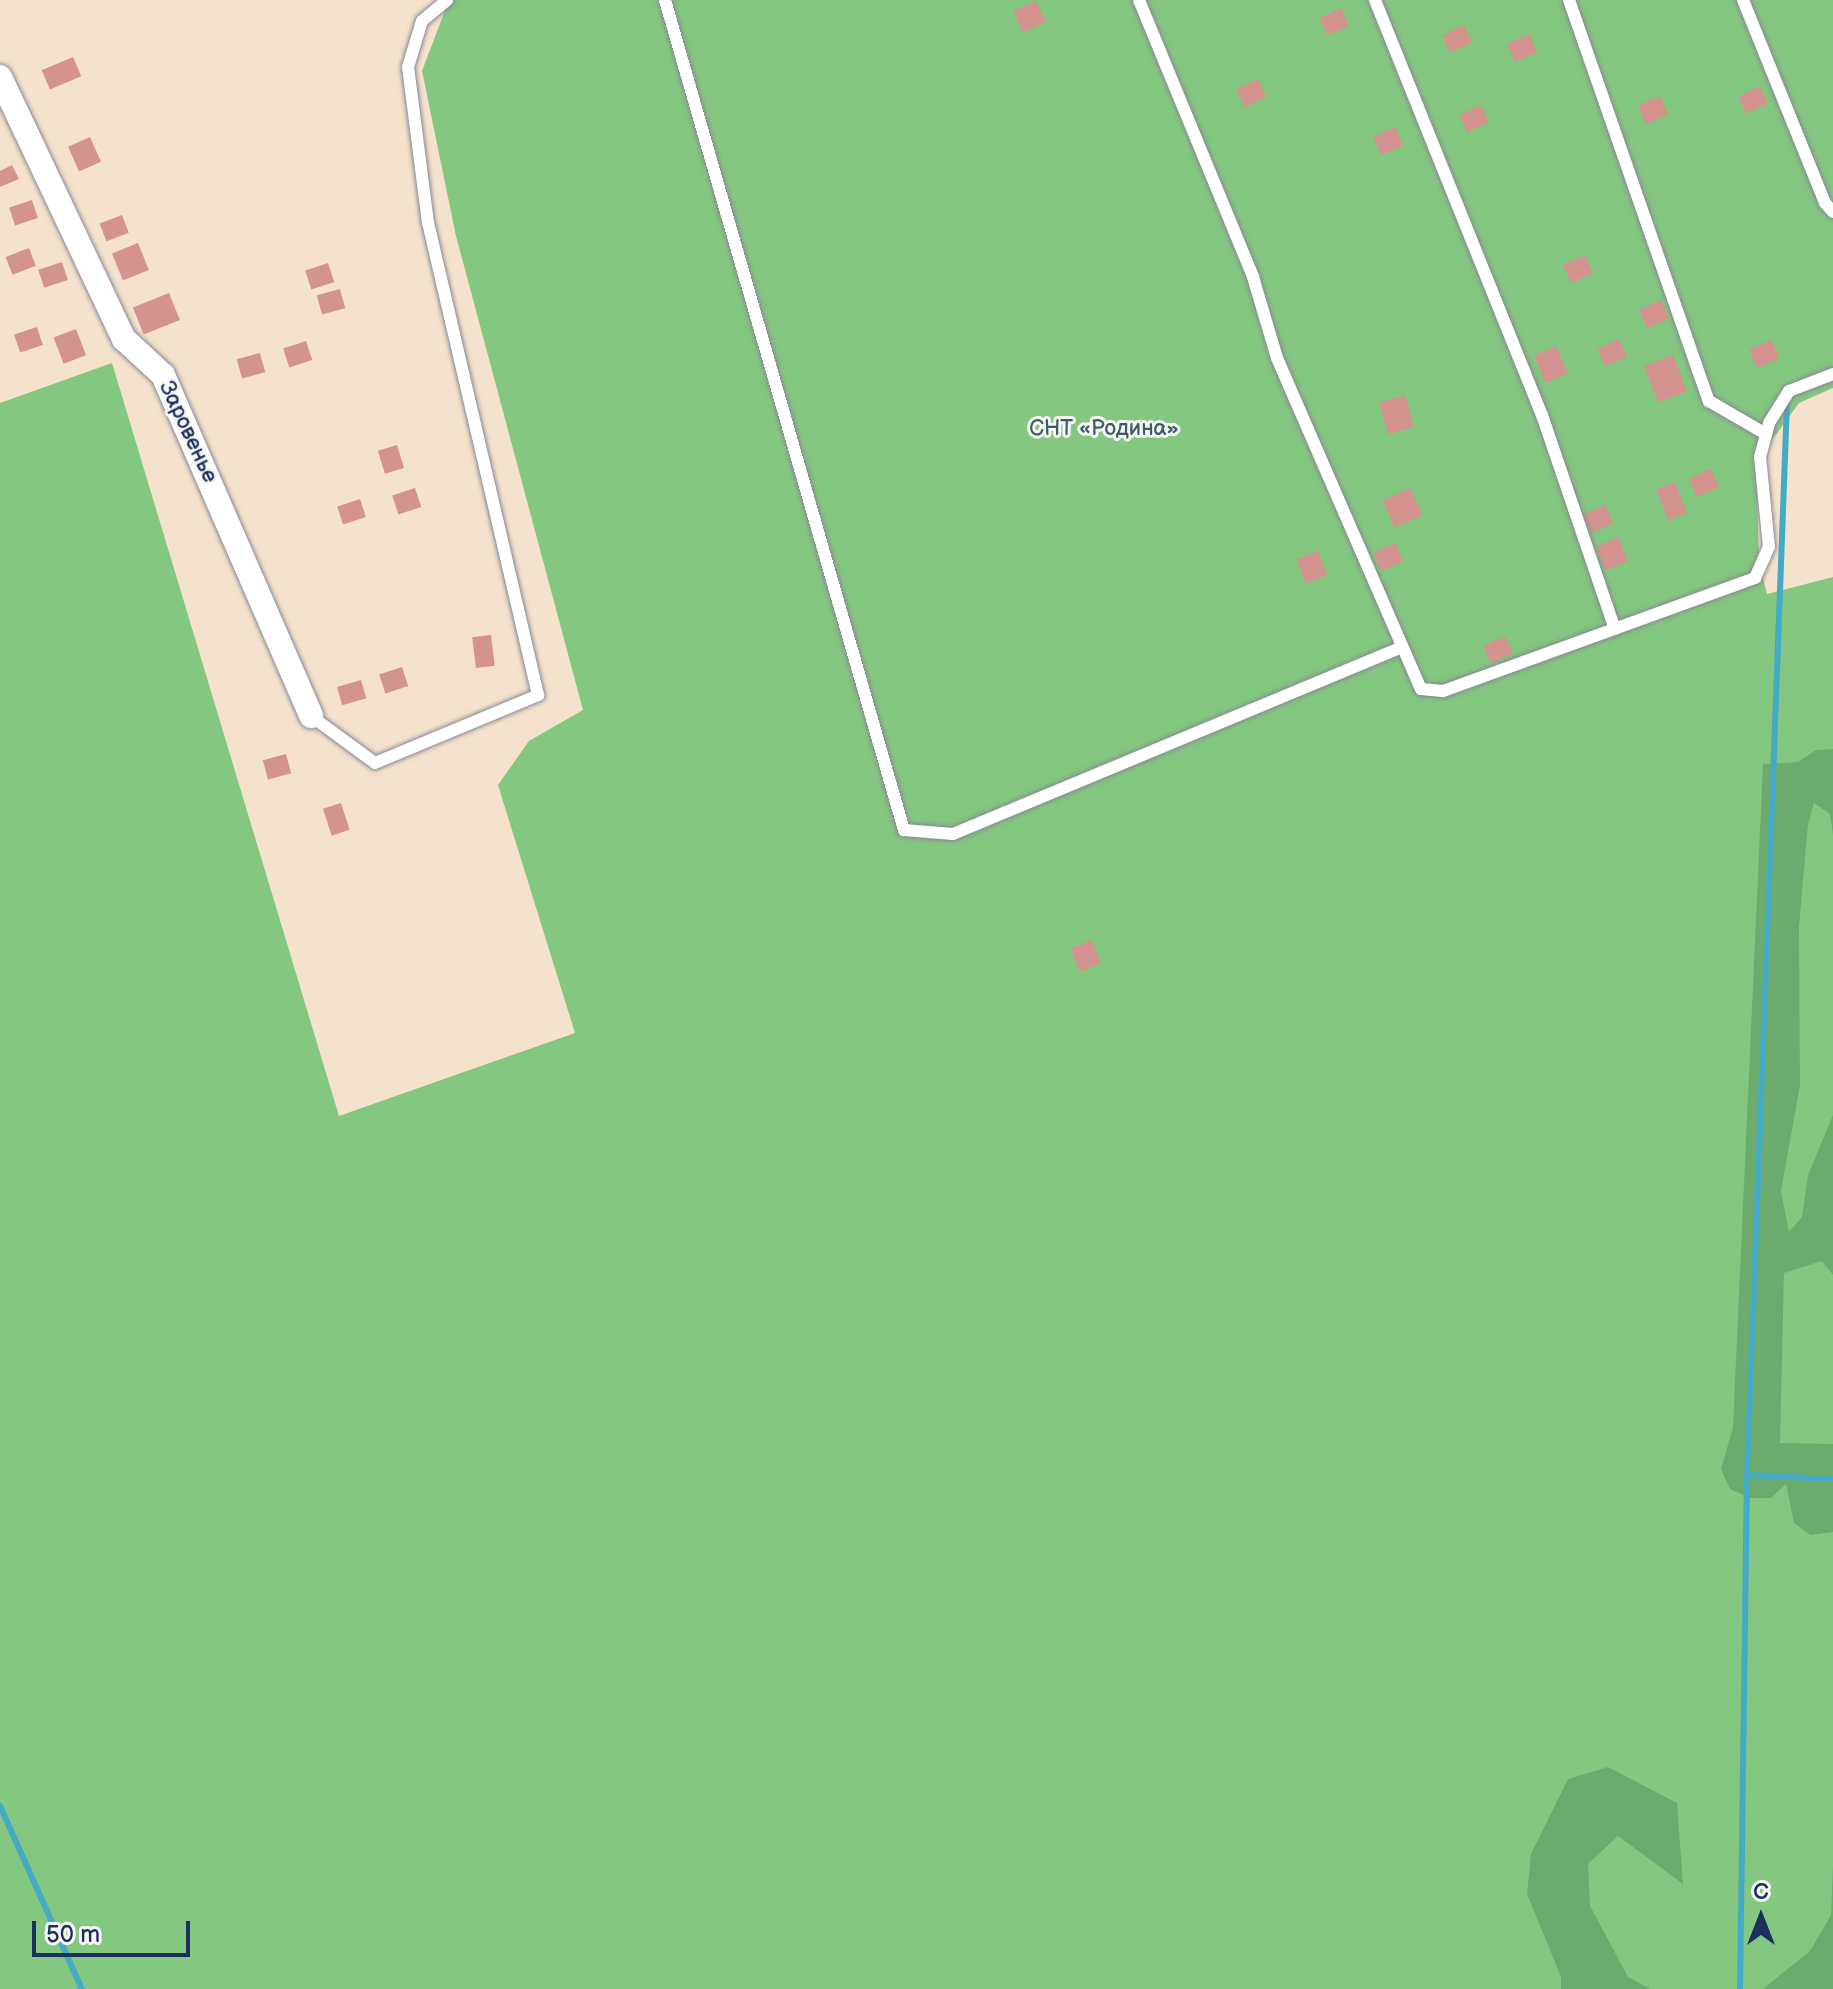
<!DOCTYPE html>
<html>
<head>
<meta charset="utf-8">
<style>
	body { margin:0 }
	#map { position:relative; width:1833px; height:1989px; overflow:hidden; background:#f5e2cc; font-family:"Balsamiq Sans",sans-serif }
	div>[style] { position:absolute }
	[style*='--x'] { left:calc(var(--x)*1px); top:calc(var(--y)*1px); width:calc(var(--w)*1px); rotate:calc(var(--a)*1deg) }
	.green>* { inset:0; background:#84c780 }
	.forest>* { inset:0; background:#6bac6e }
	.stream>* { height:6px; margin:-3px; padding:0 3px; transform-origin:3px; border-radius:3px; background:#45aac4 }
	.building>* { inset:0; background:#d4938f; transform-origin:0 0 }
	.roads { filter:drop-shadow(0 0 2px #888895) drop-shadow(0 0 2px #888895) }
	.lane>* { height:12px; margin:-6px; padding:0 6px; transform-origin:6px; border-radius:6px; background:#fff }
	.street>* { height:24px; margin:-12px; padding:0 12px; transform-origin:12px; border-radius:12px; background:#fff }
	span { translate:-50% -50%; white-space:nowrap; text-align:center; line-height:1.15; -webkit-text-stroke:6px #f6f6f2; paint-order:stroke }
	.park-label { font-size:22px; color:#3a5d68 }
	.street-label { font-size:22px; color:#1b2f5e }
	.north { position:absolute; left:1721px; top:1877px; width:80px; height:80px; -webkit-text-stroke:6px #f6f6f2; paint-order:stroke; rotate:0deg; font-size:22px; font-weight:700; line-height:32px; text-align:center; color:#1b2f5e }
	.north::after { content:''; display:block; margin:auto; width:28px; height:36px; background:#1b2f5e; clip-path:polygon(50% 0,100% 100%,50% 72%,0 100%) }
	.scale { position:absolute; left:32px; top:1921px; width:158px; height:36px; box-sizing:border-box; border:4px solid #1b2f5e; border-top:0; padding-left:10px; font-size:24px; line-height:28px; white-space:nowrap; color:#1b2f5e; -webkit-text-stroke:6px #f6f6f2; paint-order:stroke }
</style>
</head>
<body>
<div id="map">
	<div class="green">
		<div style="clip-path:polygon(449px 0,1833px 0,1833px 388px,1799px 403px,1756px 462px,1759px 561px,1767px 594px,1833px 577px,1833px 1989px,0 1989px,0 403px,112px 363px,339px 1116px,575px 1033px,498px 785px,529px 741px,583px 710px,456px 236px,422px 71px)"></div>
	</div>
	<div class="forest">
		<div style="clip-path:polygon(1833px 749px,1833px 835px,1830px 814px,1814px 803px,1808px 824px,1799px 927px,1800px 1085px,1781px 1191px,1789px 1232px,1802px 1217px,1808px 1175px,1833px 1115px,1833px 1275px,1822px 1261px,1784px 1273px,1780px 1443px,1833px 1444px,1833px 1532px,1810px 1535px,1794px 1523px,1786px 1484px,1771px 1498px,1750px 1498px,1730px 1489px,1721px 1469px,1733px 1427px,1763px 764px,1798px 762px,1816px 750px)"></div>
		<div style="clip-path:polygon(1608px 1767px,1677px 1803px,1683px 1884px,1618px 1836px,1588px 1864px,1590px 1906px,1628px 1977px,1651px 1989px,1561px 1989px,1561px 1977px,1527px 1894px,1531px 1854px,1568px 1779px)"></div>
		<div style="clip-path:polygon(1833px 1865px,1833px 1989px,1763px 1989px,1810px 1951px,1831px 1915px)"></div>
	</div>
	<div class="stream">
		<div style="--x:1787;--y:403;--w:1073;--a:92.14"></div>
		<div style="--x:1747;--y:1475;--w:86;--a:2.7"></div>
		<div style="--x:0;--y:1806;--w:201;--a:65.9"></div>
		<div style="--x:1740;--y:1989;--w:514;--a:-89.22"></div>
	</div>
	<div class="building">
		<div style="left:1036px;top:1px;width:23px;height:25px;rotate:65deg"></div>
		<div style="left:1341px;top:8px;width:19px;height:24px;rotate:65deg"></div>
		<div style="left:1464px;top:25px;width:19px;height:24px;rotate:65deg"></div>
		<div style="left:1529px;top:34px;width:20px;height:24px;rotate:66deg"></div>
		<div style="left:73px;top:57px;width:21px;height:34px;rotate:67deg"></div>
		<div style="left:1258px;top:79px;width:20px;height:24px;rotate:66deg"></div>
		<div style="left:1760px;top:86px;width:19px;height:24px;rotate:65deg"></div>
		<div style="left:1660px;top:96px;width:20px;height:24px;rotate:66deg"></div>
		<div style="left:1481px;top:105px;width:19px;height:24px;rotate:65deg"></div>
		<div style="left:1395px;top:127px;width:20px;height:24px;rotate:66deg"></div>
		<div style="left:90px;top:137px;width:27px;height:24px;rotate:66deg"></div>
		<div style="clip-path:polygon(12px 165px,19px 179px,0 187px,0 171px)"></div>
		<div style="left:32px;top:200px;width:19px;height:24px;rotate:72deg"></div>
		<div style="left:122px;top:215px;width:19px;height:24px;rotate:69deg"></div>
		<div style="left:138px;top:243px;width:29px;height:28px;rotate:68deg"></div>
		<div style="left:29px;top:248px;width:19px;height:25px;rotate:69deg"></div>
		<div style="left:1585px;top:255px;width:20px;height:24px;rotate:66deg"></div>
		<div style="left:62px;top:262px;width:19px;height:25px;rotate:72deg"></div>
		<div style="left:328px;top:263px;width:20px;height:24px;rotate:72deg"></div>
		<div style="left:340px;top:289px;width:20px;height:24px;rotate:75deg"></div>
		<div style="left:169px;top:293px;width:29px;height:39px;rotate:68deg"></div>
		<div style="left:1661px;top:300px;width:20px;height:24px;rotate:66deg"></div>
		<div style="left:37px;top:327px;width:19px;height:24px;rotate:72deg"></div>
		<div style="left:76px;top:329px;width:28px;height:24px;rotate:69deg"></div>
		<div style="left:1619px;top:339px;width:19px;height:24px;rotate:65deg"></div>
		<div style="left:1771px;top:340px;width:20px;height:24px;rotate:66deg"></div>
		<div style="left:306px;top:341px;width:20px;height:24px;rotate:72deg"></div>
		<div style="left:1556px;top:346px;width:30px;height:24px;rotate:67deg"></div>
		<div style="left:260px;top:353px;width:20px;height:24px;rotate:75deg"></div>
		<div style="left:1673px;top:355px;width:39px;height:31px;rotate:69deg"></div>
		<div style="left:1405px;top:395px;width:33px;height:27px;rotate:74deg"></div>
		<div style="left:397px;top:445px;width:24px;height:20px;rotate:73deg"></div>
		<div style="left:1711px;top:469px;width:20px;height:24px;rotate:66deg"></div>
		<div style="left:1675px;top:482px;width:33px;height:20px;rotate:69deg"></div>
		<div style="left:415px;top:488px;width:20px;height:24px;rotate:72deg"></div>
		<div style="left:1410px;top:488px;width:30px;height:30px;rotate:66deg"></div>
		<div style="left:360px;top:499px;width:19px;height:24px;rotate:72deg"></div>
		<div style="left:1605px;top:505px;width:20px;height:24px;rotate:66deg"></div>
		<div style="left:1618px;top:537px;width:26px;height:24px;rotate:67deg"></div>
		<div style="left:1395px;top:543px;width:20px;height:24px;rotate:66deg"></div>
		<div style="left:1318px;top:551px;width:26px;height:23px;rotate:69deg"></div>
		<div style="left:491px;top:635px;width:31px;height:19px;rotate:83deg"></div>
		<div style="left:1505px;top:636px;width:19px;height:24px;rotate:65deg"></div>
		<div style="left:402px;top:667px;width:20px;height:24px;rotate:72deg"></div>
		<div style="left:361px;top:680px;width:19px;height:25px;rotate:74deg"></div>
		<div style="left:286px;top:754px;width:20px;height:24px;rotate:75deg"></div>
		<div style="left:341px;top:803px;width:28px;height:19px;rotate:72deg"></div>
		<div style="left:1092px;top:940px;width:25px;height:23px;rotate:69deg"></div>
	</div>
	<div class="roads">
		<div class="lane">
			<div style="--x:665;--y:0;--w:864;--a:73.94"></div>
			<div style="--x:904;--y:830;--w:49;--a:4.7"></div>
			<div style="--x:953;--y:834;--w:486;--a:-22.6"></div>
			<div style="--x:1139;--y:0;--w:300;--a:67.6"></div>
			<div style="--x:1253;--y:277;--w:84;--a:73.5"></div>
			<div style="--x:1277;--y:358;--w:361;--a:66.5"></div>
			<div style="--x:1421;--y:689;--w:22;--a:5"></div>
			<div style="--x:1443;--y:691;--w:332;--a:-19.9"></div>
			<div style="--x:1755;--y:578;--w:34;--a:-66"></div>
			<div style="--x:1769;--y:547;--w:90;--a:-95.7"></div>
			<div style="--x:1760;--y:457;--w:35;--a:-75"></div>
			<div style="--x:1769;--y:423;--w:38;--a:-58"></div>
			<div style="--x:1789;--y:391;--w:47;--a:-21.1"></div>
			<div style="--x:1375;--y:0;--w:447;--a:68.1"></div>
			<div style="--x:1542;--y:415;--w:226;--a:71.2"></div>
			<div style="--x:1569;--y:0;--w:425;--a:70.8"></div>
			<div style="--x:1709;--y:401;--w:66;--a:30.1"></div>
			<div style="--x:1743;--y:0;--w:219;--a:68"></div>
			<div style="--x:1825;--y:203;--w:12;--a:48"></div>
			<div style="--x:311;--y:716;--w:79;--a:36.3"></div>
			<div style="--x:375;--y:763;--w:177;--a:-22.6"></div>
			<div style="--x:538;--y:695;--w:485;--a:-103.1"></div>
			<div style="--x:428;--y:223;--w:157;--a:-97.3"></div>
			<div style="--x:408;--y:67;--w:48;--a:-73.1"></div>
			<div style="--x:422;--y:21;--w:33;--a:-40"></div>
		</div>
		<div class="street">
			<div style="--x:0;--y:77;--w:290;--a:64.7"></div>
			<div style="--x:124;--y:339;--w:53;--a:42.7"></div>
			<div style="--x:163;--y:375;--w:372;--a:66.5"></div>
		</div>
	</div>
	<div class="park-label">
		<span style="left:1104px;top:429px">СНТ «Родина»</span>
	</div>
	<div class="street-label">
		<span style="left:188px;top:432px;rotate:65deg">Заровенье</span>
	</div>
	<div class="north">С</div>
	<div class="scale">50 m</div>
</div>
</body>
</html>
